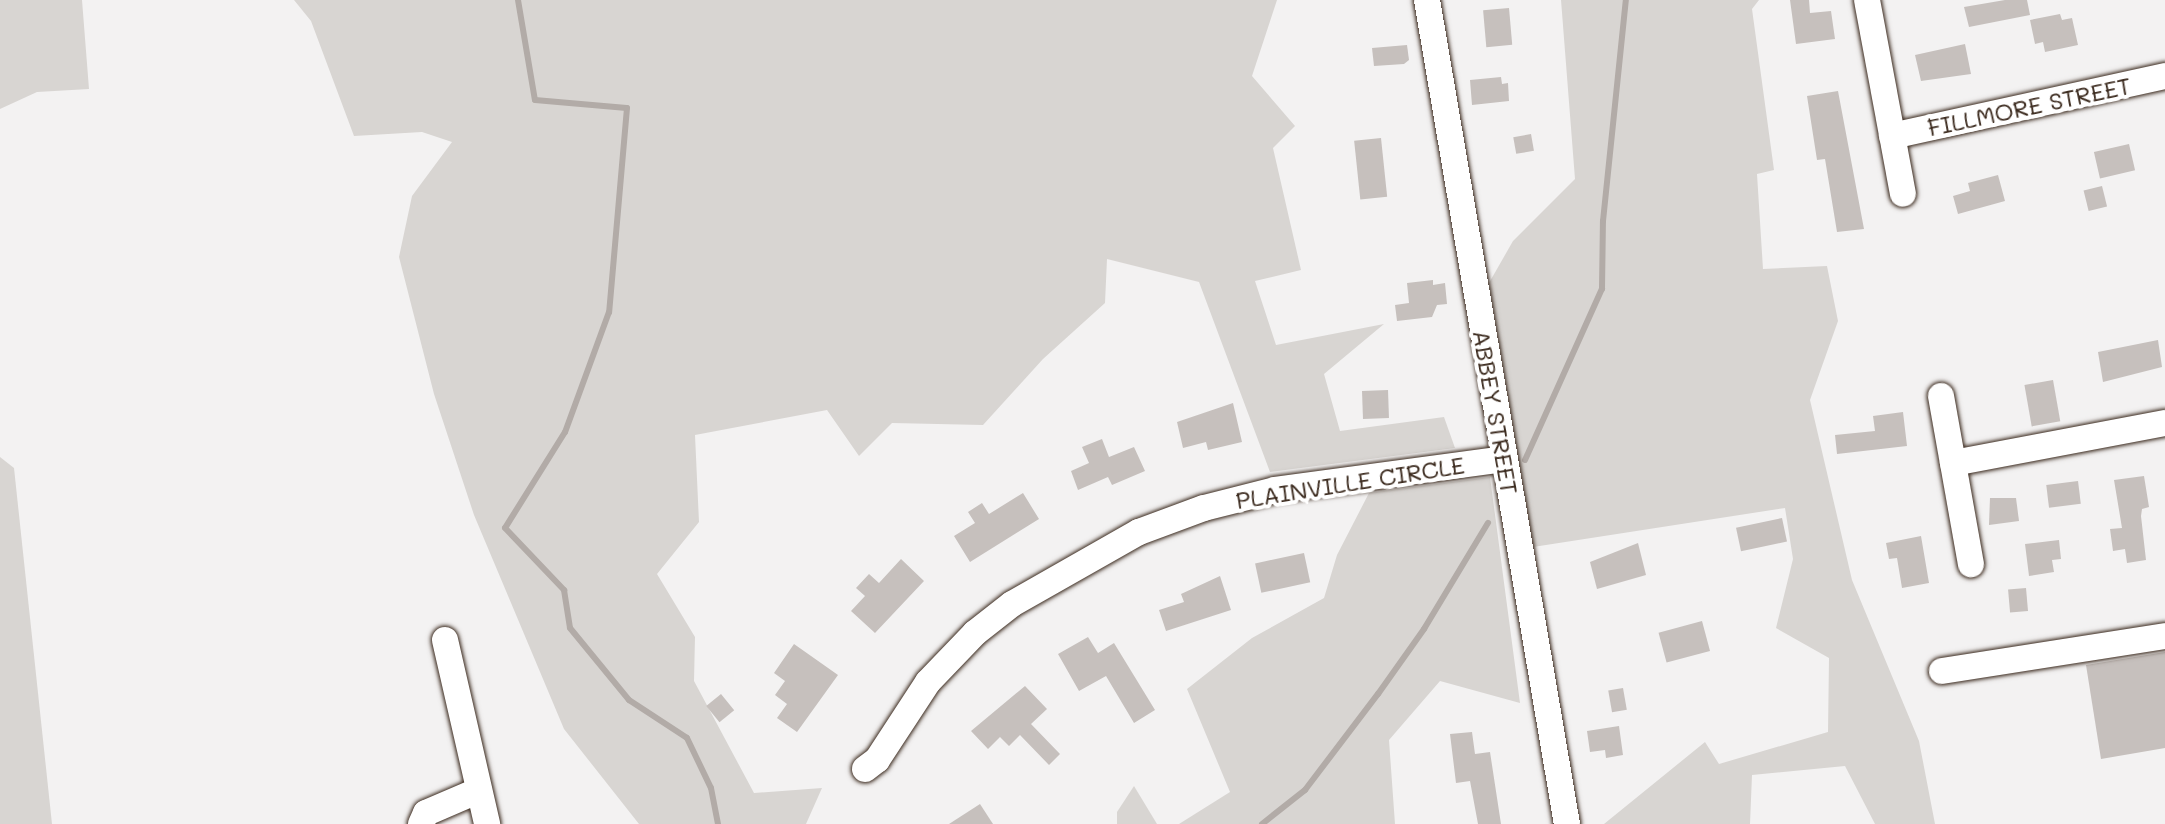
<!DOCTYPE html>
<html>
<head>
<meta charset="utf-8">
<style>
	body { margin:0 }
	#map { position:relative; width:2165px; height:824px; overflow:hidden; background:#f3f2f2; font-family:Mali,sans-serif }
	div>[style] { position:absolute }
	[style*='--x'] { left:calc(var(--x)*1px); top:calc(var(--y)*1px); width:calc(var(--w)*1px); rotate:calc(var(--a)*1deg) }
	.green>* { inset:0; background:#d8d5d2 }
	.stream>* { height:6px; margin:-3px; padding:0 3px; transform-origin:3px; border-radius:3px; background:#b2aba7 }
	.building>* { inset:0; background:#c6c0bd; transform-origin:0 0 }
	.roads { filter:drop-shadow(0 0 2px #3b2a1e) drop-shadow(0 0 2px #3b2a1e) }
	.minor>* { height:26px; margin:-13px; padding:0 13px; transform-origin:13px; border-radius:13px; background:#fff }
	span { translate:-50% -50%; white-space:nowrap; text-align:center; line-height:1.15; -webkit-text-stroke:8px #fff; paint-order:stroke }
	.street-label { font-size:24px; color:#3b2a1e }
</style>
</head>
<body>
<div id="map">
	<div class="green">
		<div style="clip-path:polygon(0 0,82px 0,89px 89px,37px 92px,0 109px)"></div>
		<div style="clip-path:polygon(294px 0,1277px 0,1252px 76px,1295px 126px,1273px 148px,1301px 270px,1255px 281px,1276px 345px,1384px 324px,1324px 374px,1340px 431px,1444px 417px,1455px 448px,1270px 472px,1199px 282px,1107px 259px,1105px 303px,1043px 359px,983px 425px,892px 423px,859px 456px,827px 410px,695px 435px,699px 522px,657px 574px,695px 637px,694px 681px,754px 793px,822px 788px,806px 824px,639px 824px,564px 729px,474px 515px,434px 394px,399px 257px,412px 196px,452px 142px,422px 132px,354px 136px,311px 21px)"></div>
		<div style="clip-path:polygon(1561px 0,1759px 0,1752px 9px,1774px 170px,1757px 174px,1763px 269px,1827px 266px,1838px 321px,1810px 400px,1852px 580px,1919px 741px,1935px 824px,1875px 824px,1845px 766px,1752px 775px,1750px 824px,1604px 824px,1705px 742px,1719px 764px,1828px 732px,1829px 658px,1776px 628px,1793px 559px,1785px 508px,1533px 547px,1489px 283px,1513px 241px,1575px 179px)"></div>
		<div style="clip-path:polygon(0 457px,14px 468px,52px 824px,0 824px)"></div>
		<div style="clip-path:polygon(1490px 477px,1520px 703px,1440px 681px,1389px 740px,1395px 824px,1179px 824px,1230px 792px,1187px 689px,1252px 638px,1324px 598px,1337px 555px,1369px 493px)"></div>
		<div style="clip-path:polygon(1134px 786px,1157px 824px,1117px 824px,1117px 812px)"></div>
	</div>
	<div class="stream">
		<div style="--x:518;--y:0;--w:101;--a:80.4"></div>
		<div style="--x:535;--y:100;--w:92;--a:5"></div>
		<div style="--x:627;--y:108;--w:205;--a:95"></div>
		<div style="--x:609;--y:312;--w:128;--a:110.1"></div>
		<div style="--x:565;--y:432;--w:113;--a:122"></div>
		<div style="--x:505;--y:528;--w:86;--a:46.4"></div>
		<div style="--x:564;--y:590;--w:38;--a:81"></div>
		<div style="--x:570;--y:628;--w:93;--a:50.7"></div>
		<div style="--x:629;--y:700;--w:69;--a:33.2"></div>
		<div style="--x:687;--y:738;--w:55;--a:64.4"></div>
		<div style="--x:711;--y:788;--w:37;--a:79"></div>
		<div style="--x:1525;--y:460;--w:188;--a:-65.8"></div>
		<div style="--x:1602;--y:289;--w:68;--a:-89.2"></div>
		<div style="--x:1603;--y:221;--w:222;--a:-84.1"></div>
		<div style="--x:1262;--y:824;--w:55;--a:-38.3"></div>
		<div style="--x:1305;--y:790;--w:121;--a:-52.8"></div>
		<div style="--x:1378;--y:694;--w:80;--a:-54.7"></div>
		<div style="--x:1424;--y:629;--w:124;--a:-58.9"></div>
	</div>
	<div class="building">
		<div style="clip-path:polygon(1790px 0,1809px 0,1810px 13px,1831px 11px,1835px 39px,1796px 44px)"></div>
		<div style="clip-path:polygon(2005px 0,2027px 0,2030px 15px,1969px 27px,1964px 7px)"></div>
		<div style="left:1509px;top:8px;width:37px;height:26px;rotate:85deg"></div>
		<div style="clip-path:polygon(2060px 14px,2062px 20px,2072px 18px,2078px 45px,2045px 52px,2043px 42px,2035px 44px,2030px 20px)"></div>
		<div style="clip-path:polygon(1965px 44px,1971px 74px,1921px 81px,1915px 55px)"></div>
		<div style="clip-path:polygon(1407px 45px,1409px 60px,1404px 64px,1374px 66px,1372px 48px)"></div>
		<div style="clip-path:polygon(1501px 77px,1502px 84px,1508px 83px,1509px 101px,1472px 105px,1470px 80px)"></div>
		<div style="clip-path:polygon(1838px 91px,1864px 229px,1837px 232px,1825px 159px,1817px 160px,1807px 96px)"></div>
		<div style="left:1531px;top:134px;width:17px;height:18px;rotate:80deg"></div>
		<div style="left:1381px;top:138px;width:59px;height:27px;rotate:84deg"></div>
		<div style="left:2129px;top:144px;width:27px;height:36px;rotate:77deg"></div>
		<div style="clip-path:polygon(1998px 175px,2005px 201px,1958px 214px,1953px 196px,1970px 191px,1968px 183px)"></div>
		<div style="left:2102px;top:186px;width:21px;height:19px;rotate:76deg"></div>
		<div style="clip-path:polygon(1433px 280px,1433px 285px,1445px 283px,1447px 304px,1437px 305px,1432px 317px,1397px 321px,1395px 305px,1409px 303px,1407px 283px)"></div>
		<div style="clip-path:polygon(2158px 340px,2162px 367px,2103px 382px,2098px 352px)"></div>
		<div style="left:2053px;top:380px;width:42px;height:29px;rotate:80deg"></div>
		<div style="left:1388px;top:390px;width:28px;height:26px;rotate:88deg"></div>
		<div style="clip-path:polygon(1233px 403px,1242px 442px,1208px 450px,1206px 442px,1183px 448px,1177px 422px)"></div>
		<div style="clip-path:polygon(1903px 412px,1907px 446px,1837px 454px,1835px 435px,1875px 431px,1873px 416px)"></div>
		<div style="clip-path:polygon(1102px 439px,1109px 457px,1134px 447px,1145px 471px,1112px 485px,1108px 477px,1078px 490px,1071px 471px,1089px 463px,1082px 447px)"></div>
		<div style="clip-path:polygon(2144px 476px,2149px 507px,2142px 509px,2141px 516px,2146px 560px,2127px 563px,2125px 549px,2113px 551px,2110px 529px,2122px 528px,2114px 480px)"></div>
		<div style="left:2078px;top:481px;width:23px;height:32px;rotate:83deg"></div>
		<div style="clip-path:polygon(1023px 493px,1039px 519px,970px 562px,954px 536px,975px 523px,968px 512px,982px 503px,989px 514px)"></div>
		<div style="clip-path:polygon(1990px 498px,2016px 498px,2019px 521px,1989px 525px)"></div>
		<div style="left:1782px;top:518px;width:24px;height:47px;rotate:78deg"></div>
		<div style="clip-path:polygon(1921px 536px,1929px 583px,1902px 588px,1897px 558px,1889px 559px,1886px 543px)"></div>
		<div style="clip-path:polygon(2059px 540px,2061px 559px,2052px 560px,2054px 572px,2029px 576px,2025px 544px)"></div>
		<div style="clip-path:polygon(1638px 543px,1646px 575px,1597px 589px,1590px 562px)"></div>
		<div style="left:1304px;top:553px;width:30px;height:50px;rotate:78deg"></div>
		<div style="clip-path:polygon(901px 559px,924px 581px,875px 633px,851px 611px,865px 596px,856px 588px,869px 574px,879px 583px)"></div>
		<div style="clip-path:polygon(1220px 576px,1231px 610px,1166px 631px,1159px 610px,1184px 602px,1181px 594px)"></div>
		<div style="left:2026px;top:588px;width:23px;height:18px;rotate:85deg"></div>
		<div style="left:1702px;top:621px;width:31px;height:45px;rotate:75deg"></div>
		<div style="clip-path:polygon(1088px 637px,1098px 653px,1114px 643px,1155px 710px,1134px 723px,1106px 676px,1079px 691px,1058px 654px)"></div>
		<div style="clip-path:polygon(794px 644px,838px 675px,797px 732px,777px 718px,787px 704px,775px 695px,785px 681px,774px 673px)"></div>
		<div style="clip-path:polygon(2165px 652px,2165px 748px,2101px 759px,2086px 665px)"></div>
		<div style="clip-path:polygon(1025px 686px,1047px 709px,1031px 724px,1060px 754px,1049px 765px,1020px 735px,1009px 746px,1000px 737px,988px 749px,971px 731px)"></div>
		<div style="left:1623px;top:688px;width:22px;height:15px;rotate:80deg"></div>
		<div style="left:721px;top:694px;width:21px;height:19px;rotate:51deg"></div>
		<div style="clip-path:polygon(1619px 726px,1623px 755px,1606px 758px,1605px 750px,1590px 752px,1587px 731px)"></div>
		<div style="clip-path:polygon(1472px 732px,1475px 754px,1490px 752px,1501px 824px,1478px 824px,1470px 781px,1456px 783px,1450px 734px)"></div>
		<div style="clip-path:polygon(980px 804px,993px 824px,949px 824px)"></div>
	</div>
	<div class="roads">
		<div class="minor">
			<div style="--x:1427;--y:0;--w:836;--a:80.36"></div>
			<div style="--x:1867;--y:0;--w:197;--a:79.5"></div>
			<div style="--x:1892;--y:136;--w:280;--a:-12.4"></div>
			<div style="--x:1941;--y:396;--w:171;--a:79.9"></div>
			<div style="--x:1953;--y:463;--w:216;--a:-10.7"></div>
			<div style="--x:445;--y:640;--w:189;--a:77.1"></div>
			<div style="--x:1942;--y:671;--w:226;--a:-8.9"></div>
			<div style="--x:865;--y:769;--w:15;--a:-37"></div>
			<div style="--x:877;--y:760;--w:93;--a:-56.8"></div>
			<div style="--x:928;--y:682;--w:68;--a:-46.2"></div>
			<div style="--x:975;--y:633;--w:47;--a:-38.1"></div>
			<div style="--x:1012;--y:604;--w:146;--a:-29.6"></div>
			<div style="--x:1139;--y:532;--w:69;--a:-20.3"></div>
			<div style="--x:1204;--y:508;--w:73;--a:-14.2"></div>
			<div style="--x:1275;--y:490;--w:231;--a:-7.7"></div>
			<div style="--x:421;--y:824;--w:12;--a:-66"></div>
			<div style="--x:426;--y:813;--w:56;--a:-23.3"></div>
		</div>
	</div>
	<div class="street-label">
		<span style="left:2029px;top:106px;rotate:-12deg">FILLMORE STREET</span>
		<span style="left:1496px;top:412px;rotate:80deg">ABBEY STREET</span>
		<span style="left:1350px;top:482px;rotate:-9deg">PLAINVILLE CIRCLE</span>
	</div>
</div>
</body>
</html>
